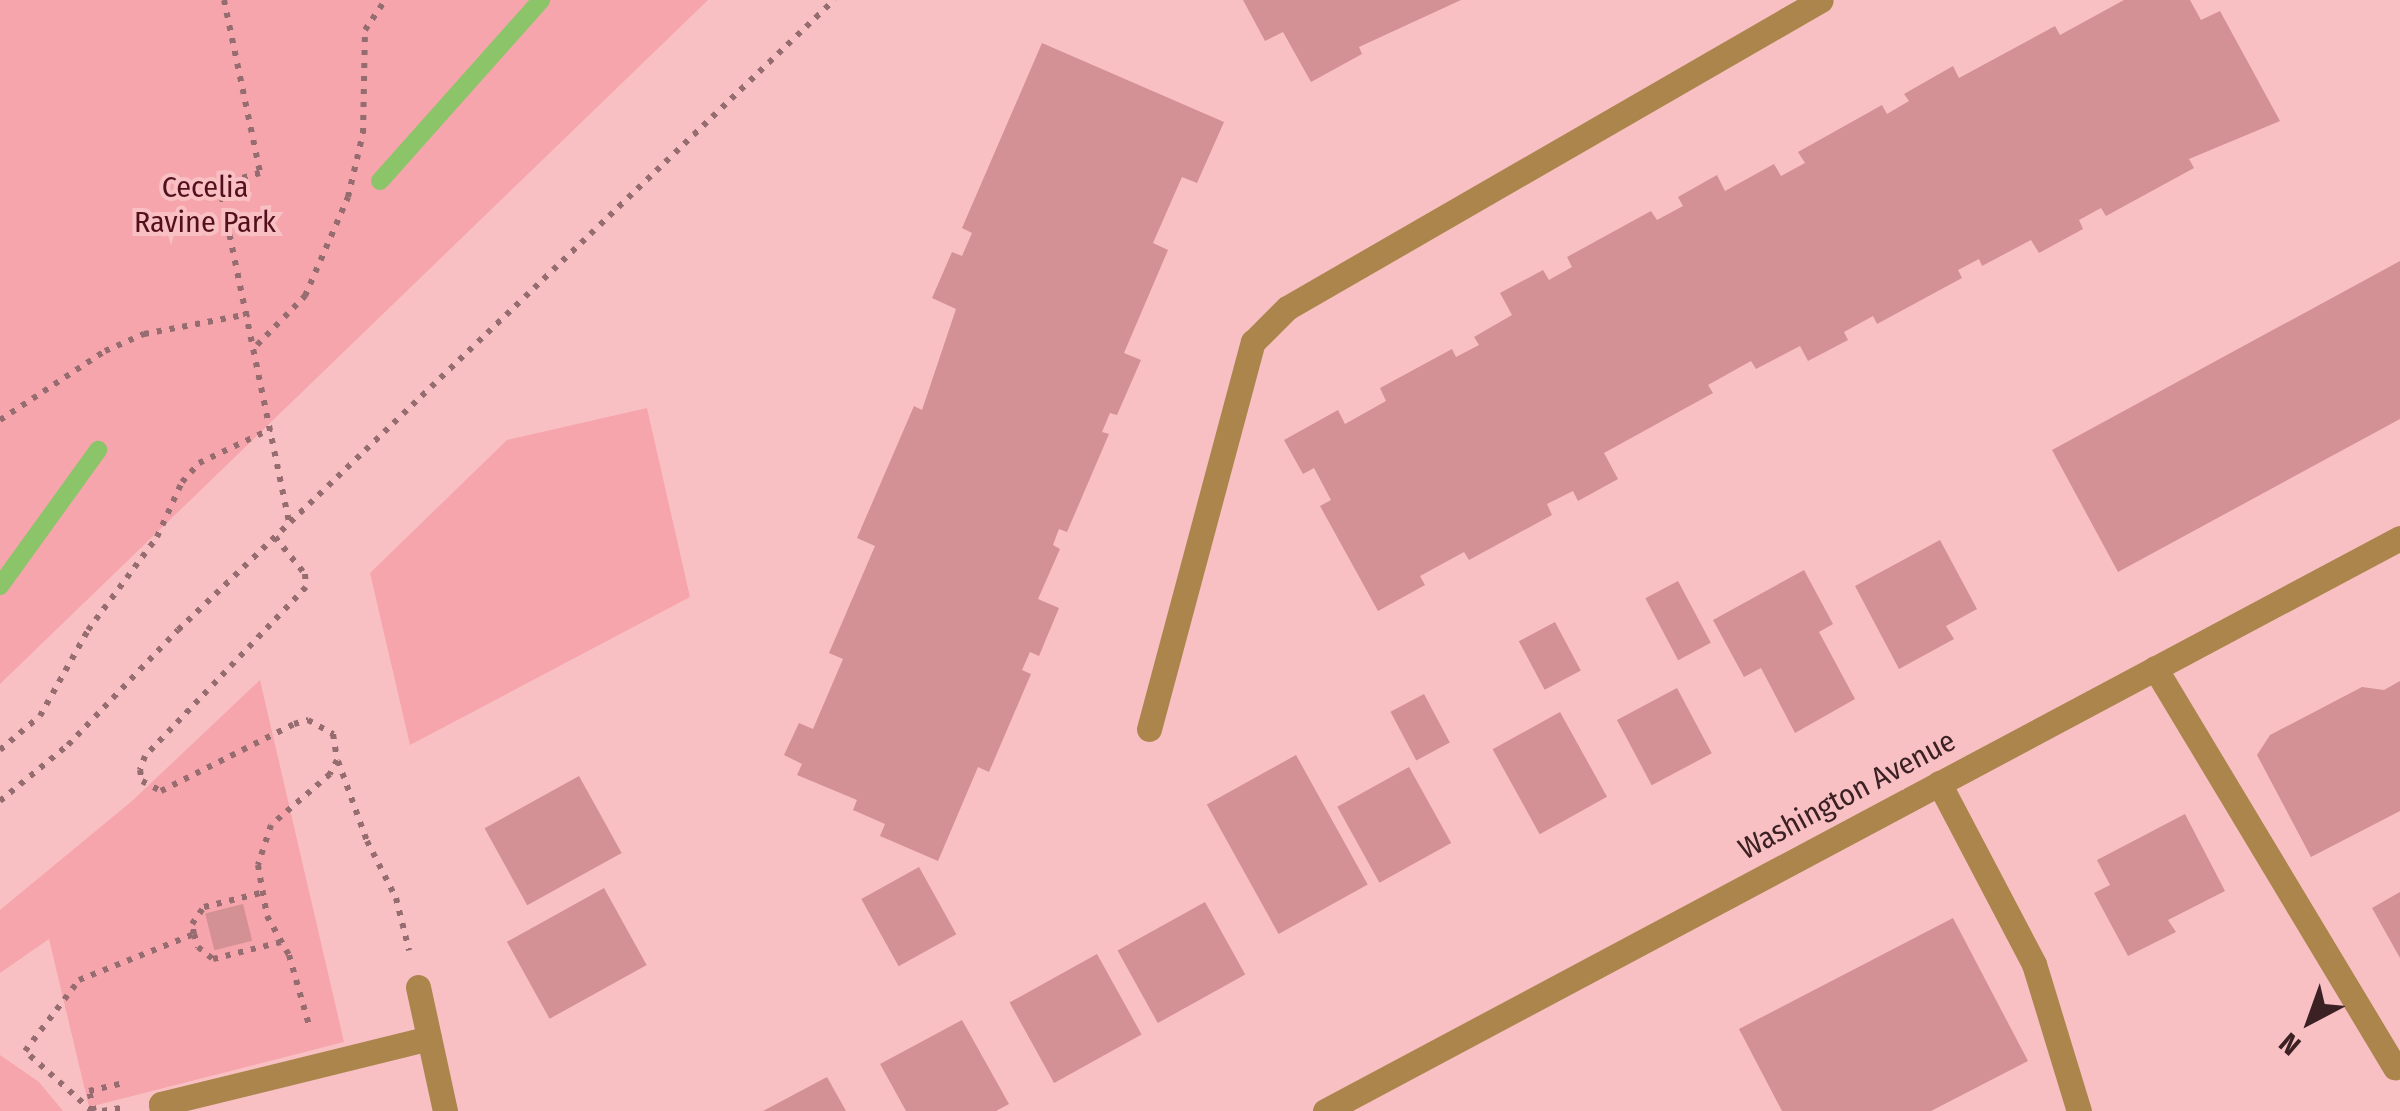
<!DOCTYPE html>
<html>
<head>
<meta charset="utf-8">
<style>
	body { margin:0 }
	#map { position:relative; width:2400px; height:1111px; overflow:hidden; background:#f9c0c4; font-family:"Fira Sans Condensed",sans-serif }
	div>[style] { position:absolute }
	[style*='--x'] { left:calc(var(--x)*1px); top:calc(var(--y)*1px); width:calc(var(--w)*1px); rotate:calc(var(--a)*1deg) }
	.green>* { inset:0; background:#f5a5ab }
	.stream>* { height:18px; margin:-9px; padding:0 9px; transform-origin:9px; border-radius:9px; background:#8cc469 }
	.building>* { inset:0; background:#d39095; transform-origin:0 0 }
	.path>* { height:6px; margin-top:-3px; transform-origin:0; background:repeating-linear-gradient(90deg,#956c6f 0 5px,transparent 0 13px) }
	.minor>* { height:25px; margin:-12.5px; padding:0 12.5px; transform-origin:12.5px; border-radius:12.5px; background:#ac854d }
	span { translate:-50% -50%; white-space:nowrap; text-align:center; line-height:1.15; -webkit-text-stroke:8px #f9c0c4; paint-order:stroke }
	.park-label { font-size:30px; color:#540f1d }
	.street-label { font-size:30px; color:#3b2123 }
	.north { position:absolute; left:2260px; top:971px; width:100px; height:100px; -webkit-text-stroke:8px #f9c0c4; paint-order:stroke; rotate:221deg; font-size:28px; font-weight:700; line-height:40px; text-align:center; color:#3b2123 }
	.north::after { content:''; display:block; margin:auto; width:35px; height:45px; background:#3b2123; clip-path:polygon(50% 0,100% 100%,50% 72%,0 100%) }
</style>
</head>
<body>
<div id="map">
	<div class="green">
		<div style="clip-path:polygon(0 0,708px 0,0 684px)"></div>
		<div style="clip-path:polygon(647px 408px,690px 597px,410px 745px,370px 573px,507px 440px)"></div>
		<div style="clip-path:polygon(260px 680px,344px 1042px,89px 1107px,49px 939px,0 973px,0 910px,132px 801px)"></div>
		<div style="clip-path:polygon(0 1055px,39px 1082px,63px 1111px,0 1111px)"></div>
	</div>
	<div class="stream">
		<div style="--x:380;--y:181;--w:242;--a:-48.3"></div>
		<div style="--x:0;--y:586;--w:168;--a:-54.2"></div>
	</div>
	<div class="building">
		<div style="clip-path:polygon(1243px 0,1461px 0,1359px 47px,1362px 54px,1311px 82px,1283px 32px,1265px 41px)"></div>
		<div style="clip-path:polygon(2124px 0,2190px 0,2201px 20px,2220px 11px,2280px 121px,2189px 159px,2194px 168px,2106px 216px,2101px 208px,2079px 220px,2083px 229px,2039px 253px,2031px 240px,1982px 266px,1979px 259px,1958px 270px,1962px 278px,1877px 324px,1873px 316px,1844px 332px,1848px 340px,1808px 361px,1800px 346px,1756px 369px,1751px 361px,1708px 385px,1713px 393px,1604px 453px,1618px 479px,1578px 501px,1573px 491px,1547px 504px,1552px 515px,1469px 560px,1464px 552px,1420px 576px,1425px 585px,1378px 611px,1320px 506px,1331px 500px,1314px 468px,1303px 474px,1284px 440px,1338px 410px,1345px 424px,1386px 401px,1380px 388px,1452px 349px,1456px 357px,1479px 345px,1474px 337px,1512px 315px,1500px 293px,1543px 270px,1549px 280px,1572px 267px,1567px 257px,1651px 211px,1657px 220px,1683px 206px,1678px 197px,1717px 175px,1725px 191px,1774px 164px,1781px 176px,1805px 163px,1798px 152px,1882px 105px,1887px 114px,1909px 101px,1904px 94px,1953px 66px,1959px 78px,2055px 26px,2060px 35px)"></div>
		<div style="clip-path:polygon(1042px 43px,1224px 122px,1197px 183px,1182px 177px,1153px 243px,1168px 250px,1124px 353px,1141px 360px,1117px 415px,1110px 413px,1102px 432px,1109px 434px,1067px 532px,1059px 529px,1053px 545px,1060px 549px,1038px 599px,1059px 608px,1039px 656px,1030px 652px,1022px 670px,1031px 674px,989px 772px,978px 767px,938px 861px,880px 836px,885px 824px,853px 810px,857px 800px,797px 775px,802px 764px,784px 755px,799px 723px,813px 729px,843px 659px,829px 653px,875px 546px,857px 538px,914px 406px,922px 410px,956px 309px,932px 298px,952px 252px,962px 256px,972px 233px,962px 228px)"></div>
		<div style="clip-path:polygon(2400px 261px,2400px 419px,2118px 572px,2052px 450px)"></div>
		<div style="clip-path:polygon(1940px 540px,1977px 609px,1946px 626px,1954px 639px,1899px 669px,1855px 586px)"></div>
		<div style="clip-path:polygon(1804px 570px,1833px 624px,1819px 632px,1855px 699px,1795px 733px,1761px 668px,1744px 677px,1713px 620px)"></div>
		<div style="left:1678px;top:581px;width:70px;height:37px;rotate:62deg"></div>
		<div style="left:1555px;top:622px;width:55px;height:41px;rotate:62deg"></div>
		<div style="clip-path:polygon(2400px 681px,2400px 811px,2311px 857px,2257px 755px,2270px 735px,2362px 687px,2384px 690px)"></div>
		<div style="left:1677px;top:688px;width:74px;height:68px;rotate:62deg"></div>
		<div style="left:1424px;top:694px;width:55px;height:38px;rotate:62deg"></div>
		<div style="left:1560px;top:712px;width:97px;height:77px;rotate:61deg"></div>
		<div style="left:1296px;top:755px;width:148px;height:102px;rotate:61deg"></div>
		<div style="left:1409px;top:767px;width:87px;height:82px;rotate:61deg"></div>
		<div style="left:579px;top:776px;width:88px;height:108px;rotate:61deg"></div>
		<div style="clip-path:polygon(2185px 814px,2225px 891px,2168px 920px,2176px 932px,2128px 956px,2094px 893px,2110px 885px,2097px 860px)"></div>
		<div style="left:919px;top:867px;width:77px;height:66px;rotate:61deg"></div>
		<div style="left:604px;top:888px;width:88px;height:111px;rotate:61deg"></div>
		<div style="clip-path:polygon(2400px 892px,2400px 958px,2372px 908px)"></div>
		<div style="left:1205px;top:902px;width:83px;height:100px;rotate:61deg"></div>
		<div style="left:243px;top:904px;width:38px;height:39px;rotate:76deg"></div>
		<div style="clip-path:polygon(1953px 918px,2028px 1061px,1931px 1111px,1782px 1111px,1739px 1029px)"></div>
		<div style="left:1097px;top:954px;width:92px;height:100px;rotate:61deg"></div>
		<div style="clip-path:polygon(962px 1020px,1009px 1104px,996px 1111px,906px 1111px,880px 1064px)"></div>
		<div style="clip-path:polygon(827px 1077px,846px 1111px,763px 1111px)"></div>
	</div>
	<div class="path">
		<div style="--x:224;--y:0;--w:177;--a:78.2"></div>
		<div style="--x:260;--y:173;--w:42;--a:165"></div>
		<div style="--x:219;--y:184;--w:346;--a:78.3"></div>
		<div style="--x:257;--y:345;--w:69;--a:-45.6"></div>
		<div style="--x:305;--y:296;--w:108;--a:-66.5"></div>
		<div style="--x:348;--y:197;--w:66;--a:-76.8"></div>
		<div style="--x:363;--y:133;--w:103;--a:-88.9"></div>
		<div style="--x:365;--y:30;--w:36;--a:-56"></div>
		<div style="--x:0;--y:420;--w:126;--a:-33.3"></div>
		<div style="--x:105;--y:351;--w:43;--a:-23.6"></div>
		<div style="--x:144;--y:334;--w:107;--a:-10.8"></div>
		<div style="--x:275;--y:537;--w:48;--a:51"></div>
		<div style="--x:305;--y:574;--w:13;--a:86"></div>
		<div style="--x:306;--y:587;--w:233;--a:133.6"></div>
		<div style="--x:145;--y:756;--w:15;--a:110"></div>
		<div style="--x:140;--y:770;--w:11;--a:80"></div>
		<div style="--x:142;--y:781;--w:21;--a:28"></div>
		<div style="--x:161;--y:791;--w:149;--a:-26.7"></div>
		<div style="--x:294;--y:724;--w:15;--a:-16"></div>
		<div style="--x:308;--y:720;--w:29;--a:29"></div>
		<div style="--x:333;--y:734;--w:26;--a:81"></div>
		<div style="--x:337;--y:760;--w:16;--a:117"></div>
		<div style="--x:330;--y:774;--w:78;--a:139.2"></div>
		<div style="--x:271;--y:825;--w:42;--a:108"></div>
		<div style="--x:258;--y:865;--w:52;--a:80"></div>
		<div style="--x:267;--y:916;--w:45;--a:60.6"></div>
		<div style="--x:289;--y:955;--w:73;--a:74.1"></div>
		<div style="--x:0;--y:750;--w:52;--a:-40.4"></div>
		<div style="--x:40;--y:716;--w:98;--a:-60.8"></div>
		<div style="--x:88;--y:630;--w:116;--a:-53.4"></div>
		<div style="--x:157;--y:537;--w:60;--a:-65.6"></div>
		<div style="--x:182;--y:482;--w:25;--a:-48"></div>
		<div style="--x:199;--y:463;--w:80;--a:-25.3"></div>
		<div style="--x:338;--y:761;--w:85;--a:70.1"></div>
		<div style="--x:367;--y:841;--w:64;--a:63"></div>
		<div style="--x:396;--y:898;--w:54;--a:76"></div>
		<div style="--x:0;--y:801;--w:88;--a:-39.5"></div>
		<div style="--x:68;--y:745;--w:159;--a:-46.3"></div>
		<div style="--x:178;--y:630;--w:910;--a:-43.84"></div>
		<div style="--x:194;--y:934;--w:10;--a:-101"></div>
		<div style="--x:192;--y:924;--w:21;--a:-55"></div>
		<div style="--x:204;--y:907;--w:58;--a:-14"></div>
		<div style="--x:92;--y:1111;--w:90;--a:-138.2"></div>
		<div style="--x:25;--y:1051;--w:89;--a:-52.7"></div>
		<div style="--x:79;--y:980;--w:124;--a:-21.8"></div>
		<div style="--x:194;--y:934;--w:14;--a:73"></div>
		<div style="--x:198;--y:947;--w:19;--a:39"></div>
		<div style="--x:213;--y:959;--w:70;--a:-14"></div>
		<div style="--x:94;--y:1111;--w:21;--a:-104"></div>
		<div style="--x:89;--y:1091;--w:35;--a:-13"></div>
		<div style="--x:102;--y:1111;--w:19;--a:-9"></div>
	</div>
	<div class="minor">
		<div style="--x:2155;--y:668;--w:466;--a:59"></div>
		<div style="--x:1149;--y:729;--w:401;--a:-75"></div>
		<div style="--x:1253;--y:342;--w:48;--a:-45"></div>
		<div style="--x:1287;--y:308;--w:616;--a:-29.98"></div>
		<div style="--x:1939;--y:783;--w:204;--a:62.3"></div>
		<div style="--x:2034;--y:964;--w:154;--a:73"></div>
		<div style="--x:418;--y:987;--w:127;--a:77.7"></div>
		<div style="--x:162;--y:1111;--w:7;--a:-98"></div>
		<div style="--x:161;--y:1104;--w:276;--a:-13.8"></div>
		<div style="--x:1325;--y:1111;--w:1218;--a:-28.06"></div>
	</div>
	<div class="park-label">
		<span style="left:205px;top:204px">Cecelia<br>Ravine Park</span>
	</div>
	<div class="street-label">
		<span style="left:1847px;top:795px;rotate:-28deg">Washington Avenue</span>
	</div>
	<div class="north">N</div>
</div>
</body>
</html>
